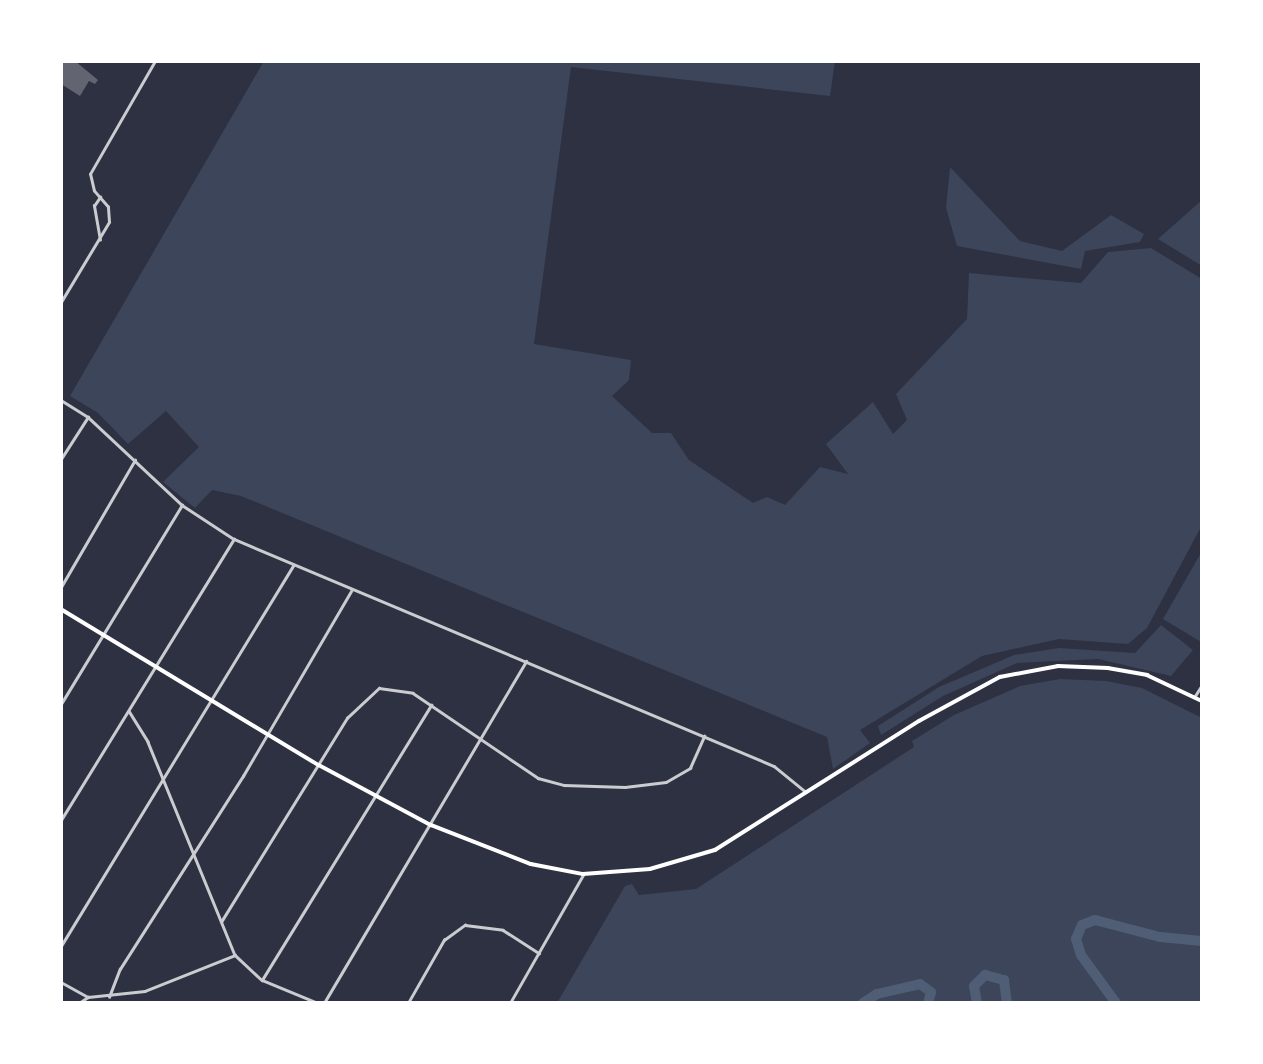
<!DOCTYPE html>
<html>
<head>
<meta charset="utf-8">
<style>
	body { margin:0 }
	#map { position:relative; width:1263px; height:1064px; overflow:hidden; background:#2d3142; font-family:"Titillium Web",sans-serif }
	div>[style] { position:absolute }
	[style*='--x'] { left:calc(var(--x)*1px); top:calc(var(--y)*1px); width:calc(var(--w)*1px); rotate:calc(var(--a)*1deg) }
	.green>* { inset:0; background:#3c4559 }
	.river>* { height:10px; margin:-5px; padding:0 5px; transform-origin:5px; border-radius:5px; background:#4f5d75 }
	.building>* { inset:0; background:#626471 }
	.minor>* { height:2.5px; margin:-1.25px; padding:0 1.25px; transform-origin:1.25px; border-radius:1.25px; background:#caccd0 }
	.tertiary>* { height:2.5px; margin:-1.25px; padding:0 1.25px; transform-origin:1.25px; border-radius:1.25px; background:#caccd0 }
	.secondary>* { height:3.5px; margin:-1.75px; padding:0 1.75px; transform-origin:1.75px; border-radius:1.75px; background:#fff }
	span { translate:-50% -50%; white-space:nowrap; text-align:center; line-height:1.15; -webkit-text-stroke:5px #fff; paint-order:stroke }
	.frame { position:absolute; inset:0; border:63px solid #fff; pointer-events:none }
</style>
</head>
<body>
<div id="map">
	<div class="green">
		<div style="clip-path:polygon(264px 61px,835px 61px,830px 96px,571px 67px,534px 344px,631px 360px,629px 380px,612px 396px,652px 433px,671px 433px,689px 460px,753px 503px,767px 497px,785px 505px,820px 467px,848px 474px,826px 444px,873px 402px,893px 434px,907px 420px,896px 394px,967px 319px,969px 273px,1081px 283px,1108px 252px,1151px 248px,1202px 279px,1202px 525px,1147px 628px,1128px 644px,1059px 639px,982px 656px,860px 730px,870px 743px,833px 769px,827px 737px,241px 496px,212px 490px,195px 508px,163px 482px,199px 447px,166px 411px,128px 444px,98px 413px,70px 396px)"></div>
		<div style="clip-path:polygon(950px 167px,1020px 241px,1062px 251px,1111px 215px,1144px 234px,1140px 242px,1085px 251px,1081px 269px,957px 246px,946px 208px)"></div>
		<div style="clip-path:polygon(1202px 200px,1202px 266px,1158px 239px)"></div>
		<div style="clip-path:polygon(1202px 551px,1202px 640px,1201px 642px,1163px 619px)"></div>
		<div style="clip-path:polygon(1161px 625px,1193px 650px,1171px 676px,1098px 659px,1017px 663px,943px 696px,881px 735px,878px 726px,939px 687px,1014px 655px,1059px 648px,1135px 653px)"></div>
		<div style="clip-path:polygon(1060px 679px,1106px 681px,1142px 688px,1202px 718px,1202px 1003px,557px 1003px,625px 886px,632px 884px,639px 895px,696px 889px,914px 747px,912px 741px,954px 715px,1020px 686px)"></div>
	</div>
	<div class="river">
		<div style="--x:863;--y:1003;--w:17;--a:-33"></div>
		<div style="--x:877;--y:994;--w:44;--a:-13.1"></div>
		<div style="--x:920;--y:984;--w:14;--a:36"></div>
		<div style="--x:931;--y:992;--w:11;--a:105"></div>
		<div style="--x:977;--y:1003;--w:17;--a:-100"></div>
		<div style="--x:974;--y:986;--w:16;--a:-45"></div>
		<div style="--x:985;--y:975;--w:20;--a:15"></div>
		<div style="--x:1004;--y:980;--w:23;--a:83"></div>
		<div style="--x:1116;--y:1003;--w:59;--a:-126.1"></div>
		<div style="--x:1081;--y:955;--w:17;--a:-107"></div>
		<div style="--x:1076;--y:939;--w:15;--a:-67"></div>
		<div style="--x:1082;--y:925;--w:14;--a:-21"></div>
		<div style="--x:1095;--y:920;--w:67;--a:14.7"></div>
		<div style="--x:1160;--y:937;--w:42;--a:5.4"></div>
	</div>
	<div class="building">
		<div style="clip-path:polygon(61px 61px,75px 61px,98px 80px,95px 84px,89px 81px,80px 96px,61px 84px)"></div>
	</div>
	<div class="minor">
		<div style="--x:100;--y:240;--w:35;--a:-100"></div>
		<div style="--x:94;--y:206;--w:11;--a:-56"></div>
		<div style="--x:61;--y:302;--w:93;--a:-59"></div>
		<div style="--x:109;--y:222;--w:15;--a:-94"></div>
		<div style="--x:108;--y:207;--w:21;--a:-131"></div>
		<div style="--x:94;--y:191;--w:17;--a:-103"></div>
		<div style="--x:90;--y:174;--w:130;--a:-60.1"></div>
		<div style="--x:61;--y:459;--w:50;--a:-57.3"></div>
		<div style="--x:61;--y:587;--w:147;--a:-59.8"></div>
		<div style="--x:1195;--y:696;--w:13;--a:-58"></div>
		<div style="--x:61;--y:704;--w:233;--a:-58.7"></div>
		<div style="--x:129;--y:711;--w:36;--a:58"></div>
		<div style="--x:148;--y:742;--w:230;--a:67.8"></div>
		<div style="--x:235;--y:955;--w:37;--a:43"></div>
		<div style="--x:262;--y:980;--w:61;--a:22.3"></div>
		<div style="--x:61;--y:820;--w:330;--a:-58.4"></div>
		<div style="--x:221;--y:922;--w:240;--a:-58.3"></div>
		<div style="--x:347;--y:718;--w:44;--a:-43.2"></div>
		<div style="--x:379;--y:688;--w:34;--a:8"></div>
		<div style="--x:413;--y:693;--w:151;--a:34.2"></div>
		<div style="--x:538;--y:778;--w:27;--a:15"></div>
		<div style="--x:564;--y:785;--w:61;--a:1.9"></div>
		<div style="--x:625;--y:787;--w:41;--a:-7"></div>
		<div style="--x:666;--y:782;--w:28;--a:-30"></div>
		<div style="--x:690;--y:768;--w:35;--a:-66"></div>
		<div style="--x:61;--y:946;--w:445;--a:-58.6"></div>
		<div style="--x:262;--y:980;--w:323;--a:-58.4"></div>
		<div style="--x:61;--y:982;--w:31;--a:29"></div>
		<div style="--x:109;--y:997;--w:30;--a:-69"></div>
		<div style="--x:120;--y:969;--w:229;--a:-57.5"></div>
		<div style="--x:243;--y:776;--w:214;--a:-59.7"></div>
		<div style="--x:79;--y:1003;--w:11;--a:-34"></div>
		<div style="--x:88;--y:997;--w:57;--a:-6"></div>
		<div style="--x:145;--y:991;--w:97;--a:-21.8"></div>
		<div style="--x:324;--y:1003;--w:397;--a:-59.4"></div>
		<div style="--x:408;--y:1003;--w:73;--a:-60.3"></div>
		<div style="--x:444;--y:940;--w:26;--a:-36"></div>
		<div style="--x:465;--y:925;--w:38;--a:7"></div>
		<div style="--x:503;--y:930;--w:43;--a:32.6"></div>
		<div style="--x:510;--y:1003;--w:147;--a:-60.3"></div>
	</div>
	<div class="tertiary">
		<div style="--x:61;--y:400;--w:32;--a:32"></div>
		<div style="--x:88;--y:417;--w:129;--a:43.1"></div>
		<div style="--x:182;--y:505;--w:62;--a:33.2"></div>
		<div style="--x:234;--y:539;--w:586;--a:22.8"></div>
		<div style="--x:774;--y:766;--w:41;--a:39.1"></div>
	</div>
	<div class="secondary">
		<div style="--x:61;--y:609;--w:301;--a:31.2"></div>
		<div style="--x:319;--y:765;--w:127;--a:28.2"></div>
		<div style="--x:431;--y:825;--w:107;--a:21.3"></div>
		<div style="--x:531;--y:864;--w:53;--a:10.9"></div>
		<div style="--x:583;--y:874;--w:67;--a:-4.3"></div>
		<div style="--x:650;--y:869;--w:68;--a:-16.3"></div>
		<div style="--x:715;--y:850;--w:241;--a:-32.3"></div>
		<div style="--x:919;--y:721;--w:92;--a:-28.5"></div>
		<div style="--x:1000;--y:677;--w:59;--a:-10.7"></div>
		<div style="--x:1058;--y:666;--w:50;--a:2.3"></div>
		<div style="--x:1108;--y:668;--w:40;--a:10"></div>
		<div style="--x:1147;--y:675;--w:61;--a:25.3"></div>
	</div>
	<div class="frame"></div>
</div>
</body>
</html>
